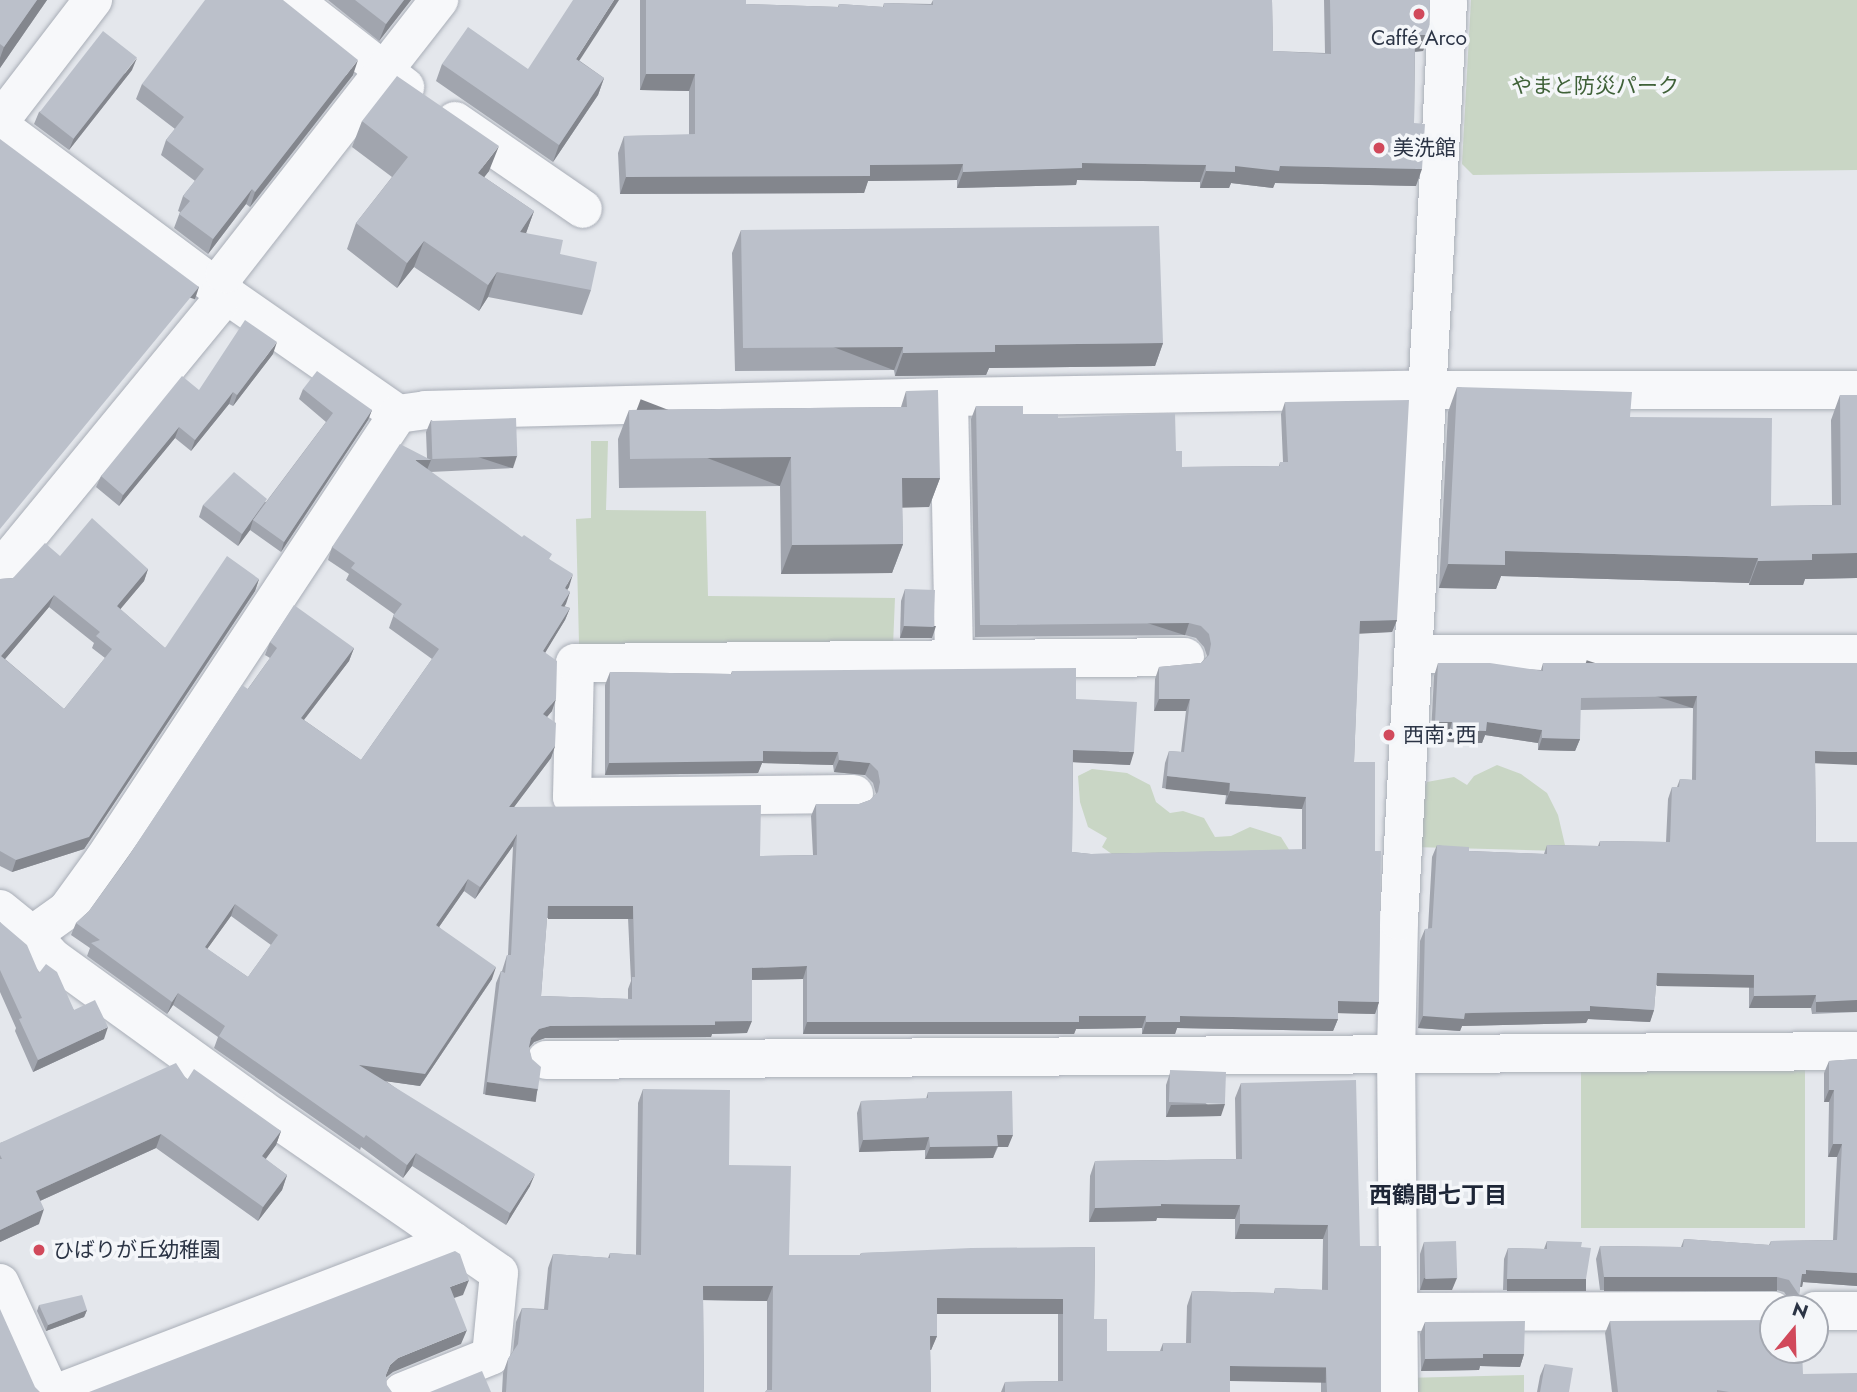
<!DOCTYPE html>
<html>
<head>
<meta charset="utf-8">
<style>
	body { margin:0 }
	#map { position:relative; width:1857px; height:1392px; overflow:hidden; background:#e4e7ec; font-family:Jost,"Noto Sans JP",sans-serif }
	div>[style] { position:absolute }
	[style*='--x'] { left:calc(var(--x)*1px); top:calc(var(--y)*1px); width:calc(var(--w)*1px); rotate:calc(var(--a)*1deg) }
	.green>* { inset:0; background:#c9d6c5; transform-origin:0 0 }
	.roads { filter:drop-shadow(0 0 2px #a9aeb7) drop-shadow(0 0 2px #a9aeb7) }
	.minor>* { height:38px; margin:-19px; padding:0 19px; transform-origin:19px; border-radius:19px; background:#f7f8fa }
	.wall>* { inset:0; background:#a1a5ae }
	.shaded-wall>* { inset:0; background:#83868d; transform-origin:0 0 }
	.building>* { inset:0; background:#bbc0ca; transform-origin:0 0 }
	.dots>* { width:19px; height:19px; translate:-50% -50%; box-sizing:border-box; border:4px solid #f4f6f9; border-radius:50% }
	span { translate:-50% -50%; white-space:nowrap; text-align:center; line-height:1.15; -webkit-text-stroke:7px #f4f6f9; paint-order:stroke }
	.poi-label { font-size:21px; color:#2b3445 }
	.left { translate:0 -50%; text-align:left }
	.park-label { font-size:21px; color:#3f6138 }
	.neighbourhood-label { font-size:23px; color:#1d2536; font-weight:700 }
	.north { position:absolute; left:1759px; top:1294px; width:70px; height:70px; box-sizing:border-box; background:#f4f6f9; border:2px solid #a4a8b1; border-radius:50%; rotate:19deg; font-size:19px; font-weight:700; line-height:28px; text-align:center; color:#2b3445 }
	.north::after { content:''; display:block; margin:auto; width:24px; height:32px; background:#d1495b; clip-path:polygon(50% 0,100% 100%,50% 72%,0 100%) }
</style>
</head>
<body>
<div id="map">
	<div class="green">
		<div style="clip-path:polygon(1471px 0,1857px 0,1857px 170px,1473px 175px,1462px 164px)"></div>
		<div style="clip-path:polygon(591px 441px,608px 441px,606px 510px,706px 511px,708px 596px,895px 598px,893px 646px,579px 644px,576px 519px,591px 518px)"></div>
		<div style="clip-path:polygon(1497px 765px,1521px 774px,1547px 793px,1558px 815px,1565px 845px,1560px 851px,1413px 847px,1416px 810px,1427px 782px,1454px 777px,1467px 785px,1474px 776px)"></div>
		<div style="clip-path:polygon(1092px 769px,1127px 773px,1150px 785px,1156px 802px,1170px 813px,1183px 811px,1204px 818px,1215px 837px,1231px 836px,1250px 827px,1281px 837px,1293px 856px,1116px 857px,1102px 847px,1107px 838px,1088px 827px,1080px 802px,1078px 776px)"></div>
		<div style="left:1805px;top:1062px;width:166px;height:224px;rotate:90deg"></div>
		<div style="clip-path:polygon(1524px 1375px,1524px 1392px,1405px 1392px,1404px 1378px)"></div>
	</div>
	<div class="roads">
		<div class="minor">
			<div style="--x:293;--y:0;--w:142;--a:37.8"></div>
			<div style="--x:0;--y:121;--w:153;--a:-52.5"></div>
			<div style="--x:455;--y:121;--w:155;--a:34.5"></div>
			<div style="--x:0;--y:126;--w:276;--a:36.7"></div>
			<div style="--x:221;--y:291;--w:216;--a:34.8"></div>
			<div style="--x:949;--y:397;--w:261;--a:88.9"></div>
			<div style="--x:0;--y:570;--w:343;--a:-50.6"></div>
			<div style="--x:218;--y:305;--w:32;--a:-77"></div>
			<div style="--x:225;--y:274;--w:348;--a:-52"></div>
			<div style="--x:1413;--y:654;--w:444;--a:0"></div>
			<div style="--x:854;--y:794;--w:282;--a:179.4"></div>
			<div style="--x:572;--y:797;--w:134;--a:-88.7"></div>
			<div style="--x:575;--y:663;--w:610;--a:-0.56"></div>
			<div style="--x:0;--y:909;--w:41;--a:39.1"></div>
			<div style="--x:32;--y:935;--w:31;--a:48"></div>
			<div style="--x:53;--y:958;--w:256;--a:35.9"></div>
			<div style="--x:260;--y:1108;--w:290;--a:34.6"></div>
			<div style="--x:499;--y:1273;--w:83;--a:95.5"></div>
			<div style="--x:491;--y:1356;--w:96;--a:158"></div>
			<div style="--x:32;--y:935;--w:43;--a:-35.5"></div>
			<div style="--x:67;--y:910;--w:63;--a:-54"></div>
			<div style="--x:104;--y:859;--w:533;--a:-56.55"></div>
			<div style="--x:398;--y:414;--w:27;--a:-8"></div>
			<div style="--x:425;--y:410;--w:524;--a:-1.42"></div>
			<div style="--x:949;--y:397;--w:459;--a:-0.9"></div>
			<div style="--x:1408;--y:390;--w:449;--a:0"></div>
			<div style="--x:546;--y:1060;--w:1311;--a:-0.39"></div>
			<div style="--x:0;--y:1283;--w:120;--a:65.4"></div>
			<div style="--x:1815;--y:1311;--w:42;--a:0"></div>
			<div style="--x:1398;--y:1312;--w:375;--a:-0.2"></div>
			<div style="--x:60;--y:1392;--w:421;--a:-21"></div>
			<div style="--x:1399;--y:1392;--w:338;--a:-90.5"></div>
			<div style="--x:1396;--y:1054;--w:133;--a:-88.7"></div>
			<div style="--x:1399;--y:921;--w:922;--a:-86.95"></div>
		</div>
	</div>
	<div class="wall">
		<div style="clip-path:polygon(0 0,47px 0,0 68px)"></div>
		<div style="clip-path:polygon(328px 0,411px 0,379px 41px)"></div>
		<div style="clip-path:polygon(640px 0,746px 0,746px 4px,838px 7px,839px 4px,883px 7px,884px 3px,931px 4px,933px 0,1272px 0,1273px 51px,1325px 53px,1324px 0,1430px 0,1429px 35px,1423px 51px,1415px 52px,1414px 123px,1416px 186px,1275px 183px,1273px 188px,1231px 183px,1229px 188px,1200px 188px,1200px 182px,1077px 180px,1076px 185px,957px 188px,957px 180px,868px 181px,864px 193px,620px 194px,618px 153px,624px 136px,689px 135px,689px 91px,640px 90px)"></div>
		<div style="clip-path:polygon(580px 61px,604px 78px,598px 95px,553px 162px,436px 81px,442px 64px,528px 69px)"></div>
		<div style="clip-path:polygon(132px 70px,69px 150px,34px 124px,39px 112px)"></div>
		<div style="clip-path:polygon(353px 75px,250px 207px,246px 204px,208px 254px,174px 228px,180px 212px,178px 211px,183px 196px,195px 181px,161px 155px,166px 140px,175px 129px,136px 99px,142px 84px)"></div>
		<div style="clip-path:polygon(362px 121px,489px 171px,484px 177px,534px 211px,526px 233px,560px 254px,591px 290px,582px 315px,488px 297px,479px 311px,414px 267px,397px 288px,347px 249px,356px 223px,392px 177px,352px 147px)"></div>
		<div style="clip-path:polygon(741px 230px,1163px 343px,1155px 366px,989px 368px,986px 375px,895px 376px,894px 370px,735px 371px,732px 253px)"></div>
		<div style="clip-path:polygon(273px 354px,233px 406px,229px 404px,191px 451px,175px 438px,119px 506px,96px 487px,101px 476px)"></div>
		<div style="clip-path:polygon(1457px 387px,1630px 417px,1771px 506px,1832px 505px,1831px 420px,1840px 395px,1857px 395px,1857px 578px,1805px 579px,1803px 585px,1749px 585px,1749px 583px,1501px 576px,1496px 589px,1439px 588px,1448px 412px)"></div>
		<div style="clip-path:polygon(303px 389px,372px 410px,368px 420px,281px 552px,250px 530px,238px 546px,199px 517px,203px 505px,266px 502px,326px 422px,299px 399px)"></div>
		<div style="clip-path:polygon(906px 391px,940px 478px,929px 507px,902px 507px,903px 544px,892px 573px,781px 574px,780px 486px,619px 488px,618px 439px,629px 410px,901px 407px)"></div>
		<div style="clip-path:polygon(evenodd,1285px 402px,1397px 620px,1392px 632px,1359px 633px,1354px 762px,1375px 851px,1379px 1002px,1375px 1014px,1338px 1013px,1338px 1019px,1333px 1031px,1177px 1028px,1175px 1034px,1142px 1034px,1142px 1028px,1076px 1029px,1074px 1034px,803px 1034px,803px 979px,752px 980px,747px 1033px,712px 1034px,711px 1037px,545px 1038px,534px 1042px,529px 1048px,538px 1089px,533px 1101px,483px 1094px,496px 983px,501px 971px,502px 971px,507px 955px,508px 955px,513px 846px,475px 899px,464px 891px,439px 927px,492px 979px,420px 1086px,386px 1081px,530px 1186px,506px 1225px,412px 1166px,403px 1178px,361px 1147px,360px 1150px,214px 1048px,218px 1037px,173px 1005px,167px 1014px,87px 956px,90px 948px,71px 935px,76px 923px,89px 911px,270px 658px,265px 655px,270px 642px,354px 648px,349px 661px,304px 720px,361px 760px,432px 659px,389px 628px,394px 614px,346px 580px,349px 574px,328px 560px,332px 547px,427px 458px,426px 432px,431px 420px,513px 468px,430px 472px,550px 560px,569px 587px,567px 590px,570px 592px,564px 606px,570px 608px,565px 620px,545px 652px,552px 711px,547px 717px,555px 746px,551px 758px,514px 807px,760px 856px,813px 855px,811px 816px,816px 804px,859px 804px,870px 800px,876px 794px,873px 783px,865px 775px,834px 772px,833px 765px,762px 763px,758px 773px,605px 775px,605px 685px,610px 672px,731px 674px,732px 671px,1076px 699px,1130px 765px,1073px 762px,1072px 852px,1091px 854px,1302px 850px,1302px 809px,1225px 804px,1226px 795px,1162px 788px,1165px 763px,1169px 751px,1181px 752px,1186px 711px,1154px 711px,1155px 679px,1159px 667px,1201px 663px,1207px 656px,1204px 647px,1196px 638px,1185px 635px,975px 637px,971px 419px,976px 406px,1023px 414px,1058px 418px,1176px 451px,1182px 467px,1279px 466px,1280px 462px,1283px 462px,1281px 414px,1285px 402px,231px 916px,271px 945px,248px 977px,207px 949px,231px 916px,1285px 402px,547px 918px,628px 918px,631px 981px,628px 989px,628px 999px,541px 996px,547px 918px)"></div>
		<div style="clip-path:polygon(evenodd,60px 556px,148px 569px,144px 581px,120px 609px,165px 648px,259px 579px,255px 591px,84px 849px,12px 872px,0 866px,0 579px,13px 578px,60px 556px,49px 607px,94px 643px,92px 648px,105px 658px,64px 709px,5px 659px,49px 607px)"></div>
		<div style="clip-path:polygon(905px 589px,932px 638px,900px 638px,901px 601px)"></div>
		<div style="clip-path:polygon(1438px 663px,1541px 670px,1543px 663px,1857px 663px,1815px 763px,1816px 842px,1857px 1012px,1812px 1014px,1811px 1008px,1749px 1008px,1749px 987px,1656px 985px,1654px 1010px,1650px 1022px,1588px 1019px,1586px 1023px,1462px 1026px,1460px 1031px,1418px 1028px,1420px 941px,1425px 929px,1428px 929px,1432px 857px,1437px 845px,1469px 851px,1544px 854px,1547px 845px,1598px 846px,1600px 841px,1666px 842px,1668px 799px,1672px 787px,1677px 787px,1680px 779px,1692px 780px,1693px 708px,1580px 710px,1580px 739px,1575px 751px,1538px 750px,1538px 743px,1485px 735px,1482px 743px,1447px 742px,1448px 735px,1431px 734px,1434px 676px)"></div>
		<div style="clip-path:polygon(0 922px,39px 973px,74px 1010px,104px 1039px,33px 1072px,15px 1031px,16px 1028px,0 992px)"></div>
		<div style="clip-path:polygon(1857px 1059px,1857px 1286px,1803px 1282px,1802px 1287px,1800px 1287px,1799px 1295px,1794px 1307px,1784px 1292px,1773px 1289px,1600px 1290px,1596px 1259px,1600px 1246px,1681px 1247px,1684px 1239px,1769px 1245px,1771px 1241px,1833px 1240px,1837px 1157px,1828px 1157px,1829px 1102px,1824px 1102px,1824px 1073px,1829px 1061px)"></div>
		<div style="clip-path:polygon(1170px 1073px,1221px 1116px,1166px 1117px,1166px 1085px)"></div>
		<div style="clip-path:polygon(187px 1080px,281px 1131px,276px 1145px,265px 1159px,287px 1175px,282px 1190px,258px 1221px,156px 1148px,40px 1201px,39px 1224px,0 1242px,0 1143px)"></div>
		<div style="clip-path:polygon(1241px 1083px,1360px 1246px,1381px 1392px,1321px 1392px,1321px 1381px,1230px 1380px,1230px 1392px,1001px 1392px,1005px 1382px,1058px 1381px,1058px 1314px,937px 1313px,937px 1336px,931px 1350px,930px 1350px,931px 1392px,765px 1392px,767px 1390px,767px 1301px,703px 1300px,704px 1392px,502px 1392px,503px 1373px,508px 1359px,513px 1351px,516px 1322px,522px 1308px,544px 1309px,548px 1268px,553px 1254px,608px 1258px,610px 1253px,636px 1255px,638px 1103px,643px 1089px,729px 1165px,789px 1255px,860px 1255px,861px 1253px,1095px 1247px,1094px 1319px,1107px 1351px,1160px 1351px,1163px 1343px,1186px 1343px,1187px 1306px,1192px 1291px,1274px 1293px,1275px 1288px,1322px 1290px,1323px 1239px,1235px 1239px,1235px 1219px,1157px 1218px,1156px 1221px,1089px 1222px,1090px 1176px,1095px 1161px,1236px 1159px,1235px 1098px)"></div>
		<div style="clip-path:polygon(928px 1092px,1008px 1147px,998px 1147px,993px 1158px,925px 1159px,925px 1150px,859px 1152px,857px 1113px,861px 1101px,926px 1099px)"></div>
		<div style="clip-path:polygon(1547px 1241px,1581px 1247px,1586px 1279px,1583px 1290px,1503px 1290px,1504px 1259px,1508px 1248px,1544px 1249px)"></div>
		<div style="clip-path:polygon(1424px 1242px,1452px 1290px,1420px 1290px,1420px 1254px)"></div>
		<div style="clip-path:polygon(39px 1305px,87px 1310px,84px 1317px,46px 1331px,37px 1311px)"></div>
		<div style="clip-path:polygon(1610px 1321px,1803px 1374px,1857px 1392px,1612px 1392px,1605px 1333px)"></div>
		<div style="clip-path:polygon(1425px 1322px,1524px 1354px,1520px 1367px,1480px 1366px,1479px 1370px,1421px 1371px,1420px 1334px)"></div>
		<div style="clip-path:polygon(1545px 1364px,1569px 1392px,1537px 1392px,1540px 1376px)"></div>
	</div>
	<div class="shaded-wall">
		<div style="clip-path:polygon(37px 0,47px 0,0 68px,0 58px,4px 47px)"></div>
		<div style="clip-path:polygon(404px 0,411px 0,379px 41px,386px 24px)"></div>
		<div style="clip-path:polygon(614px 0,619px 0,570px 75px,576px 59px)"></div>
		<div style="clip-path:polygon(1415px 35px,1429px 35px,1423px 51px,1409px 52px)"></div>
		<div style="clip-path:polygon(137px 58px,132px 70px,69px 150px,74px 138px)"></div>
		<div style="clip-path:polygon(358px 60px,353px 75px,250px 207px,255px 192px)"></div>
		<div style="clip-path:polygon(646px 74px,695px 74px,689px 91px,640px 90px)"></div>
		<div style="clip-path:polygon(604px 78px,598px 95px,553px 162px,559px 145px)"></div>
		<div style="clip-path:polygon(499px 146px,489px 171px,468px 198px,478px 173px)"></div>
		<div style="clip-path:polygon(1082px 163px,1206px 165px,1200px 182px,1077px 180px,1076px 185px,957px 188px,963px 172px)"></div>
		<div style="clip-path:polygon(963px 164px,957px 180px,868px 181px,864px 193px,620px 194px,626px 177px,870px 165px)"></div>
		<div style="clip-path:polygon(1235px 166px,1280px 166px,1422px 169px,1416px 186px,1275px 183px,1273px 188px,1231px 183px,1229px 188px,1200px 188px,1206px 171px)"></div>
		<div style="clip-path:polygon(252px 189px,246px 204px,208px 254px,213px 239px)"></div>
		<div style="clip-path:polygon(534px 211px,525px 236px,520px 232px)"></div>
		<div style="clip-path:polygon(424px 241px,414px 267px,397px 288px,407px 263px)"></div>
		<div style="clip-path:polygon(497px 272px,488px 297px,479px 311px,488px 285px)"></div>
		<div style="left:199px;top:287px;width:13px;height:313px;rotate:108deg"></div>
		<div style="clip-path:polygon(277px 342px,273px 354px,233px 406px,237px 395px)"></div>
		<div style="clip-path:polygon(1163px 343px,1155px 366px,989px 368px,986px 375px,895px 376px,903px 353px,995px 345px)"></div>
		<div style="left:903px;top:347px;width:25px;height:160px;rotate:111deg"></div>
		<div style="clip-path:polygon(233px 392px,229px 404px,191px 451px,195px 440px)"></div>
		<div style="clip-path:polygon(372px 410px,368px 420px,281px 552px,284px 542px)"></div>
		<div style="clip-path:polygon(179px 427px,175px 438px,119px 506px,123px 495px)"></div>
		<div style="left:517px;top:456px;width:13px;height:85px;rotate:108deg"></div>
		<div style="left:791px;top:457px;width:31px;height:161px;rotate:111deg"></div>
		<div style="clip-path:polygon(415px 460px,431px 460px,426px 472px)"></div>
		<div style="clip-path:polygon(902px 478px,940px 478px,929px 507px,891px 508px)"></div>
		<div style="clip-path:polygon(267px 499px,253px 520px,250px 530px,238px 546px,242px 534px)"></div>
		<div style="clip-path:polygon(903px 544px,892px 573px,781px 574px,792px 545px)"></div>
		<div style="clip-path:polygon(1505px 551px,1758px 558px,1749px 583px,1501px 576px,1496px 589px,1439px 588px,1448px 564px)"></div>
		<div style="clip-path:polygon(1857px 553px,1857px 578px,1805px 579px,1803px 585px,1749px 585px,1758px 561px,1812px 554px)"></div>
		<div style="clip-path:polygon(148px 569px,144px 581px,113px 618px,117px 606px)"></div>
		<div style="clip-path:polygon(573px 574px,569px 587px,560px 601px,565px 588px)"></div>
		<div style="clip-path:polygon(259px 579px,255px 591px,84px 849px,12px 872px,16px 860px)"></div>
		<div style="clip-path:polygon(570px 592px,566px 604px,557px 618px,561px 606px)"></div>
		<div style="clip-path:polygon(54px 595px,49px 607px,0 665px,1px 656px)"></div>
		<div style="clip-path:polygon(570px 608px,565px 620px,539px 663px,543px 651px)"></div>
		<div style="clip-path:polygon(1397px 620px,1392px 632px,1355px 634px,1360px 621px)"></div>
		<div style="left:1189px;top:623px;width:13px;height:209px;rotate:108deg"></div>
		<div style="clip-path:polygon(904px 626px,936px 626px,932px 638px,900px 638px)"></div>
		<div style="clip-path:polygon(354px 648px,349px 661px,296px 730px,301px 718px)"></div>
		<div style="left:1697px;top:696px;width:13px;height:116px;rotate:108deg"></div>
		<div style="clip-path:polygon(556px 699px,552px 711px,539px 726px,543px 714px)"></div>
		<div style="clip-path:polygon(1159px 699px,1190px 699px,1186px 711px,1154px 711px)"></div>
		<div style="clip-path:polygon(1435px 722px,1452px 722px,1448px 735px,1431px 734px)"></div>
		<div style="clip-path:polygon(1487px 722px,1542px 730px,1538px 743px,1485px 735px,1482px 743px,1447px 742px,1452px 730px)"></div>
		<div style="clip-path:polygon(1542px 738px,1580px 739px,1575px 751px,1538px 750px)"></div>
		<div style="clip-path:polygon(555px 746px,551px 758px,505px 819px,509px 807px)"></div>
		<div style="clip-path:polygon(1073px 750px,1134px 752px,1130px 765px,1069px 762px)"></div>
		<div style="clip-path:polygon(763px 751px,838px 752px,833px 765px,762px 763px,758px 773px,605px 775px,609px 763px)"></div>
		<div style="clip-path:polygon(1815px 751px,1857px 752px,1857px 765px,1810px 763px)"></div>
		<div style="clip-path:polygon(839px 760px,870px 763px,865px 775px,834px 772px)"></div>
		<div style="left:1167px;top:776px;width:63px;height:13px;rotate:6deg"></div>
		<div style="clip-path:polygon(1230px 791px,1306px 797px,1302px 809px,1225px 804px)"></div>
		<div style="clip-path:polygon(517px 834px,513px 846px,475px 899px,480px 887px)"></div>
		<div style="clip-path:polygon(468px 879px,464px 891px,432px 937px,436px 925px)"></div>
		<div style="clip-path:polygon(235px 904px,231px 916px,200px 959px,205px 947px)"></div>
		<div style="left:548px;top:906px;width:85px;height:13px"></div>
		<div style="clip-path:polygon(807px 966px,803px 979px,747px 980px,752px 968px)"></div>
		<div style="clip-path:polygon(496px 967px,492px 979px,420px 1086px,355px 1077px,359px 1065px)"></div>
		<div style="left:1657px;top:973px;width:97px;height:13px;rotate:1deg"></div>
		<div style="clip-path:polygon(178px 993px,173px 1005px,167px 1014px,172px 1002px)"></div>
		<div style="clip-path:polygon(1816px 995px,1811px 1008px,1749px 1008px,1754px 996px)"></div>
		<div style="left:1857px;top:1000px;width:12px;height:41px;rotate:90deg"></div>
		<div style="clip-path:polygon(1338px 1001px,1379px 1002px,1375px 1014px,1333px 1013px)"></div>
		<div style="clip-path:polygon(1590px 1006px,1654px 1010px,1650px 1022px,1588px 1019px,1586px 1023px,1462px 1026px,1460px 1031px,1418px 1028px,1423px 1016px)"></div>
		<div style="clip-path:polygon(1079px 1016px,1146px 1016px,1142px 1028px,1076px 1029px,1074px 1034px,803px 1034px,807px 1022px)"></div>
		<div style="clip-path:polygon(1180px 1016px,1338px 1019px,1333px 1031px,1177px 1028px,1175px 1034px,1142px 1034px,1146px 1022px)"></div>
		<div style="clip-path:polygon(752px 1021px,747px 1033px,712px 1034px,711px 1037px,545px 1038px,534px 1042px,527px 1050px,531px 1038px,539px 1029px,550px 1026px)"></div>
		<div style="clip-path:polygon(108px 1027px,104px 1039px,33px 1072px,38px 1060px)"></div>
		<div style="left:487px;top:1082px;width:51px;height:13px;rotate:8deg"></div>
		<div style="clip-path:polygon(1829px 1090px,1834px 1090px,1829px 1102px,1824px 1102px)"></div>
		<div style="clip-path:polygon(1225px 1104px,1221px 1116px,1166px 1117px,1171px 1105px)"></div>
		<div style="clip-path:polygon(281px 1131px,276px 1145px,257px 1171px,262px 1156px)"></div>
		<div style="clip-path:polygon(161px 1134px,156px 1148px,31px 1205px,36px 1191px)"></div>
		<div style="clip-path:polygon(997px 1135px,1013px 1135px,1008px 1147px,997px 1147px,993px 1158px,925px 1159px,930px 1147px)"></div>
		<div style="clip-path:polygon(929px 1137px,925px 1150px,859px 1152px,863px 1140px)"></div>
		<div style="clip-path:polygon(1833px 1144px,1842px 1144px,1837px 1157px,1828px 1157px)"></div>
		<div style="clip-path:polygon(416px 1153px,412px 1166px,403px 1178px,407px 1165px)"></div>
		<div style="clip-path:polygon(535px 1174px,530px 1186px,506px 1225px,510px 1213px)"></div>
		<div style="clip-path:polygon(287px 1175px,282px 1190px,258px 1221px,263px 1207px)"></div>
		<div style="clip-path:polygon(1161px 1204px,1240px 1205px,1235px 1219px,1157px 1218px,1156px 1221px,1089px 1222px,1095px 1208px)"></div>
		<div style="clip-path:polygon(44px 1209px,39px 1224px,0 1242px,0 1230px)"></div>
		<div style="clip-path:polygon(1240px 1224px,1328px 1225px,1323px 1239px,1235px 1239px)"></div>
		<div style="clip-path:polygon(1806px 1270px,1857px 1273px,1857px 1286px,1803px 1282px,1802px 1287px,1797px 1286px,1802px 1274px)"></div>
		<div style="left:1604px;top:1277px;width:173px;height:14px"></div>
		<div style="clip-path:polygon(1424px 1278px,1457px 1278px,1452px 1290px,1420px 1290px)"></div>
		<div style="left:1507px;top:1279px;width:79px;height:12px"></div>
		<div style="clip-path:polygon(469px 1280px,463px 1295px,445px 1301px,450px 1287px)"></div>
		<div style="clip-path:polygon(703px 1286px,773px 1286px,767px 1301px,698px 1300px)"></div>
		<div style="left:937px;top:1298px;width:126px;height:16px"></div>
		<div style="clip-path:polygon(87px 1310px,84px 1317px,46px 1331px,48px 1325px)"></div>
		<div style="clip-path:polygon(467px 1330px,461px 1344px,393px 1372px,384px 1379px,390px 1365px,398px 1358px)"></div>
		<div style="clip-path:polygon(930px 1336px,937px 1336px,931px 1350px,925px 1350px)"></div>
		<div style="clip-path:polygon(1483px 1354px,1524px 1354px,1520px 1367px,1480px 1366px,1479px 1370px,1421px 1371px,1425px 1359px)"></div>
		<div style="left:1230px;top:1366px;width:96px;height:15px;rotate:1deg"></div>
	</div>
	<div class="building">
		<div style="clip-path:polygon(0 0,37px 0,4px 47px,0 44px)"></div>
		<div style="clip-path:polygon(205px 0,283px 0,358px 60px,255px 192px,252px 189px,213px 239px,179px 214px,190px 201px,183px 196px,204px 169px,166px 140px,184px 117px,142px 84px)"></div>
		<div style="clip-path:polygon(355px 0,404px 0,386px 24px)"></div>
		<div style="clip-path:polygon(573px 0,614px 0,576px 59px,604px 78px,559px 145px,442px 64px,468px 27px,528px 69px)"></div>
		<div style="clip-path:polygon(646px 0,746px 0,746px 4px,839px 7px,839px 4px,884px 7px,884px 3px,933px 5px,933px 0,1272px 0,1273px 51px,1331px 54px,1330px 0,1430px 0,1429px 35px,1415px 35px,1414px 123px,1425px 124px,1422px 169px,1280px 166px,1279px 171px,1235px 166px,1235px 172px,1206px 171px,1206px 165px,1082px 163px,1082px 168px,963px 172px,963px 164px,870px 165px,870px 176px,626px 177px,624px 136px,695px 134px,695px 74px,646px 74px)"></div>
		<div style="left:103px;top:31px;width:43px;height:103px;rotate:38deg"></div>
		<div style="clip-path:polygon(397px 76px,499px 146px,478px 173px,534px 211px,520px 232px,563px 240px,560px 254px,597px 262px,591px 290px,497px 272px,488px 285px,424px 241px,407px 263px,356px 223px,408px 157px,362px 121px)"></div>
		<div style="clip-path:polygon(0 139px,199px 287px,0 529px)"></div>
		<div style="clip-path:polygon(1159px 226px,1163px 343px,995px 345px,995px 352px,903px 353px,903px 347px,743px 348px,741px 230px)"></div>
		<div style="clip-path:polygon(245px 320px,277px 342px,237px 395px,233px 392px,195px 440px,179px 427px,123px 495px,101px 476px,182px 376px,199px 390px)"></div>
		<div style="clip-path:polygon(317px 371px,372px 410px,284px 542px,253px 520px,333px 413px,303px 389px)"></div>
		<div style="clip-path:polygon(1457px 387px,1632px 392px,1630px 417px,1772px 418px,1771px 506px,1841px 505px,1840px 395px,1857px 395px,1857px 553px,1812px 554px,1812px 560px,1758px 561px,1758px 558px,1505px 551px,1505px 565px,1448px 564px)"></div>
		<div style="clip-path:polygon(938px 390px,940px 478px,902px 478px,903px 544px,792px 545px,791px 457px,630px 459px,629px 410px,907px 407px,906px 391px)"></div>
		<div style="clip-path:polygon(evenodd,1409px 400px,1397px 620px,1360px 621px,1354px 762px,1375px 762px,1375px 851px,1381px 851px,1379px 1002px,1338px 1001px,1338px 1019px,1180px 1016px,1180px 1022px,1146px 1022px,1146px 1016px,1079px 1016px,1079px 1022px,807px 1022px,807px 966px,752px 968px,752px 1021px,715px 1021px,715px 1025px,550px 1026px,539px 1029px,531px 1038px,529px 1047px,532px 1059px,541px 1067px,538px 1089px,487px 1082px,501px 971px,505px 973px,507px 955px,511px 955px,517px 834px,480px 887px,468px 879px,436px 925px,496px 967px,425px 1074px,359px 1065px,535px 1174px,510px 1213px,416px 1153px,407px 1165px,366px 1135px,364px 1138px,219px 1036px,225px 1026px,178px 993px,172px 1002px,91px 943px,100px 940px,76px 923px,89px 911px,126px 860px,242px 685px,248px 689px,277px 648px,270px 642px,294px 605px,354px 648px,301px 718px,361px 760px,439px 649px,393px 616px,402px 604px,351px 568px,355px 563px,332px 547px,400px 444px,431px 460px,415px 460px,522px 537px,524px 535px,552px 554px,549px 559px,573px 574px,565px 588px,570px 592px,561px 606px,570px 608px,543px 651px,557px 661px,556px 699px,543px 714px,556px 723px,555px 746px,509px 807px,761px 805px,760px 856px,817px 855px,816px 804px,859px 804px,870px 800px,878px 792px,880px 782px,878px 771px,870px 763px,839px 760px,838px 752px,763px 751px,763px 761px,609px 763px,610px 672px,732px 674px,732px 671px,1076px 668px,1076px 699px,1137px 702px,1134px 752px,1073px 750px,1072px 852px,1091px 854px,1306px 849px,1306px 797px,1230px 791px,1230px 783px,1167px 776px,1169px 751px,1184px 752px,1190px 699px,1159px 699px,1159px 667px,1201px 663px,1209px 655px,1211px 644px,1209px 634px,1201px 626px,1189px 623px,980px 625px,976px 406px,1023px 406px,1023px 414px,1058px 414px,1058px 418px,1175px 413px,1176px 451px,1182px 451px,1182px 467px,1280px 466px,1280px 462px,1288px 462px,1285px 402px,1409px 400px,235px 904px,278px 935px,248px 977px,205px 947px,235px 904px,1409px 400px,548px 906px,633px 906px,635px 977px,632px 977px,632px 999px,541px 996px,548px 906px)"></div>
		<div style="left:516px;top:418px;width:38px;height:85px;rotate:88deg"></div>
		<div style="clip-path:polygon(234px 472px,267px 499px,242px 534px,203px 505px)"></div>
		<div style="clip-path:polygon(evenodd,92px 518px,148px 569px,117px 606px,165px 648px,227px 556px,259px 579px,89px 837px,16px 860px,0 851px,0 579px,13px 578px,45px 543px,60px 556px,92px 518px,54px 595px,100px 632px,96px 636px,112px 649px,64px 709px,1px 656px,54px 595px)"></div>
		<div style="left:905px;top:589px;width:30px;height:37px;rotate:2deg"></div>
		<div style="clip-path:polygon(1438px 663px,1490px 663px,1543px 671px,1543px 663px,1857px 663px,1857px 752px,1815px 751px,1816px 842px,1857px 842px,1857px 1000px,1816px 1002px,1816px 995px,1754px 996px,1754px 975px,1657px 973px,1654px 1010px,1590px 1006px,1590px 1011px,1465px 1013px,1464px 1019px,1423px 1016px,1425px 929px,1432px 928px,1437px 845px,1469px 847px,1469px 851px,1547px 854px,1547px 845px,1600px 846px,1600px 841px,1670px 842px,1672px 787px,1679px 787px,1680px 779px,1696px 780px,1697px 696px,1581px 698px,1580px 739px,1542px 738px,1542px 730px,1487px 722px,1486px 731px,1452px 730px,1452px 722px,1435px 722px)"></div>
		<div style="clip-path:polygon(0 922px,27px 945px,39px 973px,46px 964px,57px 972px,74px 1010px,95px 1000px,108px 1027px,38px 1060px,19px 1019px,22px 1018px,0 970px)"></div>
		<div style="clip-path:polygon(1857px 1059px,1857px 1273px,1806px 1270px,1806px 1274px,1802px 1274px,1799px 1295px,1789px 1280px,1777px 1277px,1604px 1277px,1600px 1246px,1683px 1247px,1684px 1239px,1770px 1245px,1771px 1241px,1837px 1240px,1842px 1144px,1833px 1144px,1834px 1090px,1829px 1090px,1829px 1061px)"></div>
		<div style="clip-path:polygon(176px 1063px,187px 1080px,194px 1069px,281px 1131px,262px 1156px,287px 1175px,263px 1207px,161px 1134px,36px 1191px,44px 1209px,0 1230px,0 1159px,2px 1159px,0 1155px,0 1143px)"></div>
		<div style="left:1226px;top:1072px;width:32px;height:56px;rotate:92deg"></div>
		<div style="clip-path:polygon(1356px 1080px,1360px 1246px,1381px 1246px,1381px 1392px,1327px 1392px,1326px 1367px,1230px 1366px,1230px 1392px,1005px 1392px,1005px 1382px,1063px 1381px,1063px 1299px,937px 1298px,937px 1336px,930px 1336px,931px 1392px,766px 1392px,766px 1390px,772px 1390px,773px 1286px,703px 1286px,704px 1392px,506px 1392px,508px 1359px,518px 1344px,522px 1308px,548px 1310px,553px 1254px,610px 1258px,610px 1253px,641px 1255px,643px 1089px,730px 1090px,729px 1165px,791px 1166px,789px 1255px,861px 1255px,861px 1253px,971px 1248px,1095px 1247px,1094px 1319px,1107px 1319px,1107px 1351px,1163px 1351px,1163px 1343px,1191px 1343px,1192px 1291px,1275px 1293px,1275px 1288px,1328px 1290px,1328px 1225px,1240px 1224px,1240px 1205px,1161px 1204px,1161px 1206px,1095px 1208px,1095px 1161px,1242px 1159px,1241px 1083px)"></div>
		<div style="clip-path:polygon(1012px 1091px,1013px 1135px,997px 1135px,998px 1146px,930px 1147px,929px 1137px,863px 1140px,861px 1101px,928px 1098px,928px 1092px)"></div>
		<div style="left:1456px;top:1241px;width:37px;height:32px;rotate:88deg"></div>
		<div style="clip-path:polygon(1547px 1241px,1582px 1242px,1581px 1247px,1591px 1248px,1586px 1279px,1507px 1279px,1508px 1248px,1547px 1249px)"></div>
		<div style="clip-path:polygon(455px 1251px,460px 1254px,469px 1280px,450px 1287px,467px 1330px,398px 1358px,390px 1365px,386px 1375px,387px 1385px,392px 1392px,89px 1392px)"></div>
		<div style="clip-path:polygon(82px 1295px,87px 1310px,48px 1325px,39px 1305px)"></div>
		<div style="clip-path:polygon(1799px 1302px,1801px 1308px,1795px 1308px)"></div>
		<div style="clip-path:polygon(0 1309px,35px 1387px,40px 1392px,0 1392px)"></div>
		<div style="clip-path:polygon(1773px 1320px,1773px 1350px,1802px 1350px,1803px 1374px,1857px 1373px,1857px 1392px,1729px 1392px,1717px 1390px,1717px 1392px,1618px 1392px,1610px 1321px)"></div>
		<div style="clip-path:polygon(1525px 1321px,1524px 1354px,1483px 1354px,1483px 1358px,1425px 1359px,1425px 1322px)"></div>
		<div style="clip-path:polygon(1545px 1364px,1573px 1368px,1569px 1392px,1540px 1392px)"></div>
		<div style="clip-path:polygon(482px 1371px,491px 1392px,430px 1392px)"></div>
	</div>
	<div class="dots">
		<div style="left:1419px;top:14px;background:#d1495b"></div>
		<div style="left:1379px;top:148px;background:#d1495b"></div>
		<div style="left:1389px;top:735px;background:#d1495b"></div>
		<div style="left:39px;top:1250px;background:#d1495b"></div>
	</div>
	<div class="poi-label">
		<span style="left:1419px;top:38px">Caffé Arco</span>
		<span class="left" style="left:1393px;top:148px">美洗館</span>
		<span class="left" style="left:1403px;top:735px">西南･西</span>
		<span class="left" style="left:53px;top:1250px">ひばりが丘幼稚園</span>
	</div>
	<div class="park-label">
		<span style="left:1595px;top:86px">やまと防災パーク</span>
	</div>
	<div class="neighbourhood-label">
		<span style="left:1438px;top:1195px">西鶴間七丁目</span>
	</div>
	<div class="north">N</div>
</div>
</body>
</html>
